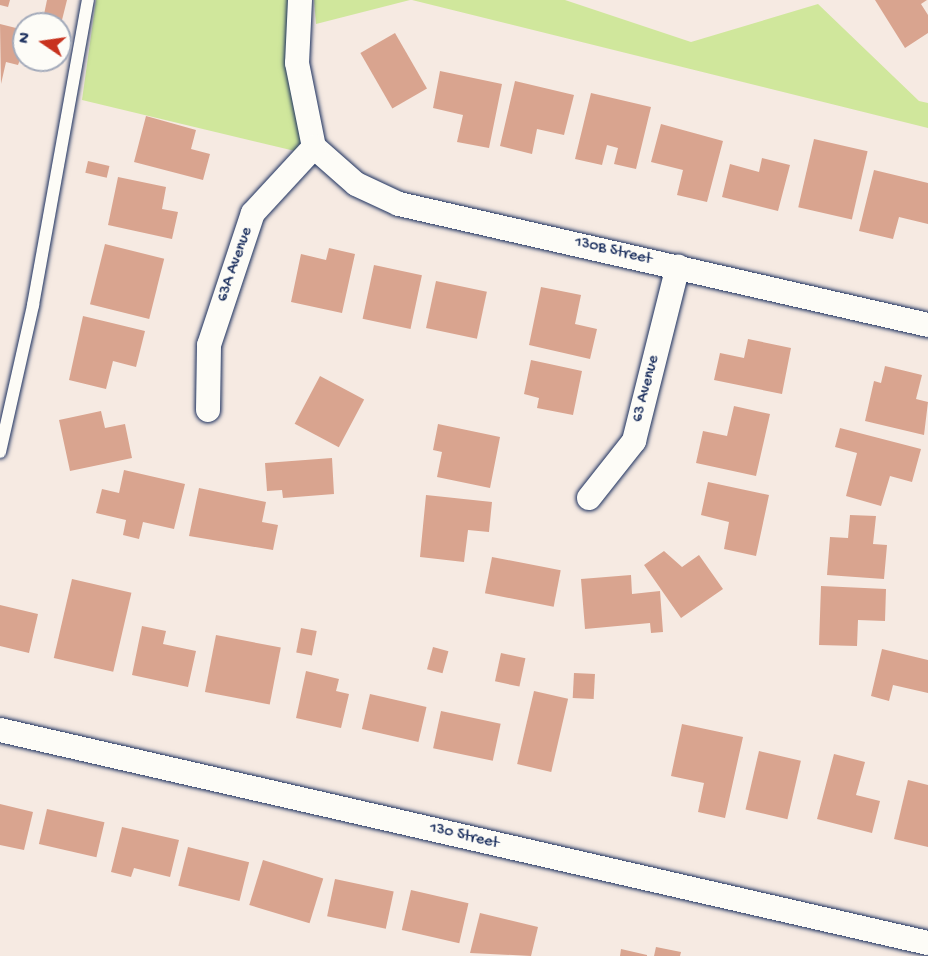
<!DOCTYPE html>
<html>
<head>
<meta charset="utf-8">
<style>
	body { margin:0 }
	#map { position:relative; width:928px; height:956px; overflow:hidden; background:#f6eae2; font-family:"Gochi Hand",sans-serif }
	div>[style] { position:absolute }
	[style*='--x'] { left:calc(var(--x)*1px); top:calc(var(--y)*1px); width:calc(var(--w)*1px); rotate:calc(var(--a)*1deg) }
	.green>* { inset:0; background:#d0e79c }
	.building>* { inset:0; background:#d9a48f; transform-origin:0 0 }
	.roads { filter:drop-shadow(0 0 2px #1b2f5e) drop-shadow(0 0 2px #1b2f5e) }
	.lane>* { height:12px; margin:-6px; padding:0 6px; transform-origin:6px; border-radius:6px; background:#fdfcf7 }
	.street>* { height:24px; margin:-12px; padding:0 12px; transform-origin:12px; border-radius:12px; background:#fdfcf7 }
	span { translate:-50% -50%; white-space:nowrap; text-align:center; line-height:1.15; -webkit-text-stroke:5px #fdfcf7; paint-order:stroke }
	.street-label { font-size:16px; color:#1b2f5e }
	.north { position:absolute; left:12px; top:12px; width:60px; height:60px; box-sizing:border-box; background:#fdfcf7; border:2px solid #a3aaba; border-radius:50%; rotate:283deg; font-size:16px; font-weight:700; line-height:24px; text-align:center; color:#1b2f5e }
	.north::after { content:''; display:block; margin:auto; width:21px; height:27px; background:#c8321e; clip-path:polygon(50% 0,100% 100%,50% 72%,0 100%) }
</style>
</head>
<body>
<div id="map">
	<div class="green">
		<div style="clip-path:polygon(96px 0,298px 0,304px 139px,295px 151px,82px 100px)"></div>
		<div style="clip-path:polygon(314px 0,410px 0,316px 24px)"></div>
		<div style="clip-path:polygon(412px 0,565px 0,691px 42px,818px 4px,919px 101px,928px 103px,928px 128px)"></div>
	</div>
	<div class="building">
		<div style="clip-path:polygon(0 0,10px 0,8px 7px,0 5px)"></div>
		<div style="clip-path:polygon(47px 0,67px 0,61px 24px,42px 24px)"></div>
		<div style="clip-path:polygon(875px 0,927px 0,921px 4px,928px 15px,928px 33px,905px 48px)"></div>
		<div style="clip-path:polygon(0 24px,24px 30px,24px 49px,18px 65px,6px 62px,1px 84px)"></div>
		<div style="left:395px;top:33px;width:64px;height:40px;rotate:60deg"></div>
		<div style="clip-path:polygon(440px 71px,502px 84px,489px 148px,457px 142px,463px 115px,433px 108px)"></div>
		<div style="clip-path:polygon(515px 81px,574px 95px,564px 135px,537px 129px,532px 154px,500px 146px)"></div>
		<div style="clip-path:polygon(591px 93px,651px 107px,636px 169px,614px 164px,618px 148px,607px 145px,602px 165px,575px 159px)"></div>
		<div style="clip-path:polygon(146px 116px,196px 130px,191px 149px,210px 154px,203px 180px,134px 162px)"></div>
		<div style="clip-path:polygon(661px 124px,723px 141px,707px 202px,677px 195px,683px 170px,651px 162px)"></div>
		<div style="left:814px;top:139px;width:55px;height:70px;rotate:13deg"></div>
		<div style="clip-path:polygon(762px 158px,790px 165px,778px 211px,722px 197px,730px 164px,759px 172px)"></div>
		<div style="left:88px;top:161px;width:22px;height:12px;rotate:13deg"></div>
		<div style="clip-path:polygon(874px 170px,928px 183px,928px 224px,899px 217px,893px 239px,859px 231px)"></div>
		<div style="clip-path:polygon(118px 177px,166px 187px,162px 209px,178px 212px,172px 239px,108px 225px)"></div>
		<div style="left:105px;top:244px;width:61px;height:62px;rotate:14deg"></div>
		<div style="clip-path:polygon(329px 248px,355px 254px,342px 313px,291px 302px,301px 254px,326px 260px)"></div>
		<div style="left:374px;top:265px;width:49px;height:55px;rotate:12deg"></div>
		<div style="left:436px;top:281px;width:52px;height:48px;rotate:12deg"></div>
		<div style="clip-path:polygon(541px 287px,581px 295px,575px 324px,597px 329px,590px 359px,529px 345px)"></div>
		<div style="clip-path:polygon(83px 316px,145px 331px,136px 367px,113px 361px,106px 389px,69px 380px)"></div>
		<div style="clip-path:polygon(748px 339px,791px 348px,782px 394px,714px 380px,720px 353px,744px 358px)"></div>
		<div style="clip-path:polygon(531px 360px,582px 371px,573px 415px,537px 408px,539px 398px,524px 394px)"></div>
		<div style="clip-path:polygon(885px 366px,922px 375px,916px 399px,928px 402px,924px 435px,865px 421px,874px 381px,881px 383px)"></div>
		<div style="left:320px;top:376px;width:50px;height:54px;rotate:28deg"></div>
		<div style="clip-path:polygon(734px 406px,770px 414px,756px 476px,696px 463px,703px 431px,727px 436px)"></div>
		<div style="clip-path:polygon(101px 411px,105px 428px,125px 424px,132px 458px,70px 471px,59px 420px)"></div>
		<div style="clip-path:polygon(438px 424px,500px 437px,490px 488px,437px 477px,442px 452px,433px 450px)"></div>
		<div style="clip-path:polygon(840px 428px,921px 449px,912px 482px,890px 476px,881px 506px,846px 496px,857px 453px,835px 447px)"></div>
		<div style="clip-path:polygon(332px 458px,334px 494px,283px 498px,282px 490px,267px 491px,265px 463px)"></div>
		<div style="clip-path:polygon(124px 470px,185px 484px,174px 529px,143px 522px,139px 539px,123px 535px,126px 520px,96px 513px,102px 489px,119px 493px)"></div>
		<div style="clip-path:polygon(708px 482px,769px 495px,756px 556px,724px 549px,729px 522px,701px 515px)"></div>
		<div style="clip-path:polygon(199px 488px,266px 502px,262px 522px,278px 525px,273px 550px,189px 536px)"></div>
		<div style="clip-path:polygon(426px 495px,492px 502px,489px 532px,468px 530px,464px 562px,420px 557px)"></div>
		<div style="clip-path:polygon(850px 515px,876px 516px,873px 544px,887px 545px,884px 579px,827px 575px,830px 537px,848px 538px)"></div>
		<div style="clip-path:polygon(664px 551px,682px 567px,699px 555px,723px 589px,681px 618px,644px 565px)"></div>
		<div style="left:492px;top:557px;width:70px;height:37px;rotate:11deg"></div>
		<div style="clip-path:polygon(631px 575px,632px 594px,660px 591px,663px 632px,651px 633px,650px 623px,585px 629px,581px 579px)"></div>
		<div style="left:72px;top:579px;width:61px;height:81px;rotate:13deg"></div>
		<div style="clip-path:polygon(821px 586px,886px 589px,885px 621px,858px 620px,857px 646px,819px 645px)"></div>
		<div style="clip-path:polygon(0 605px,38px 614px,29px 653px,0 646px)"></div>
		<div style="clip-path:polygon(142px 626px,166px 631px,163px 644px,196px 651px,188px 687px,132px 675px)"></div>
		<div style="left:301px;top:628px;width:16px;height:25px;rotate:11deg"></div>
		<div style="left:216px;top:635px;width:66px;height:58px;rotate:11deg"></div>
		<div style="left:433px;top:647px;width:16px;height:23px;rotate:15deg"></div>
		<div style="clip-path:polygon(882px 649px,928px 660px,928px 693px,893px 685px,889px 701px,871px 696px)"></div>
		<div style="left:501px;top:653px;width:25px;height:29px;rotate:12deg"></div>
		<div style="clip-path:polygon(306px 671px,339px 679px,336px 691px,349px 694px,341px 728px,296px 718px)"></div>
		<div style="left:574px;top:673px;width:21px;height:25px;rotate:3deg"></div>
		<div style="left:534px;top:691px;width:35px;height:75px;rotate:13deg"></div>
		<div style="left:370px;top:694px;width:58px;height:36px;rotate:13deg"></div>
		<div style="left:441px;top:711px;width:61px;height:38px;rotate:12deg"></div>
		<div style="clip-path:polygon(682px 724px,743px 737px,725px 818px,698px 812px,704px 783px,671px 776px)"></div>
		<div style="left:759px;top:751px;width:43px;height:60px;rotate:13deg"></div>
		<div style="clip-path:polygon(834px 754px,865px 762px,856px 795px,880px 801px,872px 833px,817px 819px)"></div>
		<div style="clip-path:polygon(908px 780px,928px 785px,928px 847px,894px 839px)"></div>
		<div style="clip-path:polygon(0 804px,33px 812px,24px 850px,0 845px)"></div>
		<div style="left:47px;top:809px;width:59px;height:36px;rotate:13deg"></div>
		<div style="clip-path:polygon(122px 827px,179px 840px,170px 877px,134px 868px,131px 877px,111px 872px)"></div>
		<div style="left:188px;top:847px;width:63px;height:40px;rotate:14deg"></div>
		<div style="left:263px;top:860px;width:63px;height:47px;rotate:17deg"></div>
		<div style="left:335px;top:879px;width:60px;height:38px;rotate:12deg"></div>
		<div style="left:411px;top:890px;width:59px;height:41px;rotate:13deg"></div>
		<div style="clip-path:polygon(480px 913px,538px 927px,531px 956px,470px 953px)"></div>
		<div style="clip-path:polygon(656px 947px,681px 952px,680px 956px,654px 956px)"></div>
		<div style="clip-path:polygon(621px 949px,647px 955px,647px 956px,620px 956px)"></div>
	</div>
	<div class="roads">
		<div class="lane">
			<div style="--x:0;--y:452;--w:151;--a:-77.3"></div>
			<div style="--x:33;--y:305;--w:310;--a:-79.8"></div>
		</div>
		<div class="street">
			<div style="--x:300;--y:0;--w:63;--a:92.7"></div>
			<div style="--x:297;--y:63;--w:86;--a:78.6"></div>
			<div style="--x:314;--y:147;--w:56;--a:41.4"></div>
			<div style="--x:356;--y:184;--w:47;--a:24.9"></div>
			<div style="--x:399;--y:204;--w:543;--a:12.88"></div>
			<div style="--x:208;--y:410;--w:65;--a:-89.1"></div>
			<div style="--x:209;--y:345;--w:139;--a:-71.6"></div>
			<div style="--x:253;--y:213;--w:90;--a:-47.3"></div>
			<div style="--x:589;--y:498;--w:73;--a:-51.7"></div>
			<div style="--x:634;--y:441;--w:180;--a:-75.9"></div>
			<div style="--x:0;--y:730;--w:952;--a:12.93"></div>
		</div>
	</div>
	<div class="street-label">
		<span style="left:613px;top:252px;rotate:13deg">130B Street</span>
		<span style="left:236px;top:265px;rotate:-71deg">63A Avenue</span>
		<span style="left:647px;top:389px;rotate:-76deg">63 Avenue</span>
		<span style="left:464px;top:837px;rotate:13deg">130 Street</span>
	</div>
	<div class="north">N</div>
</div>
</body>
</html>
